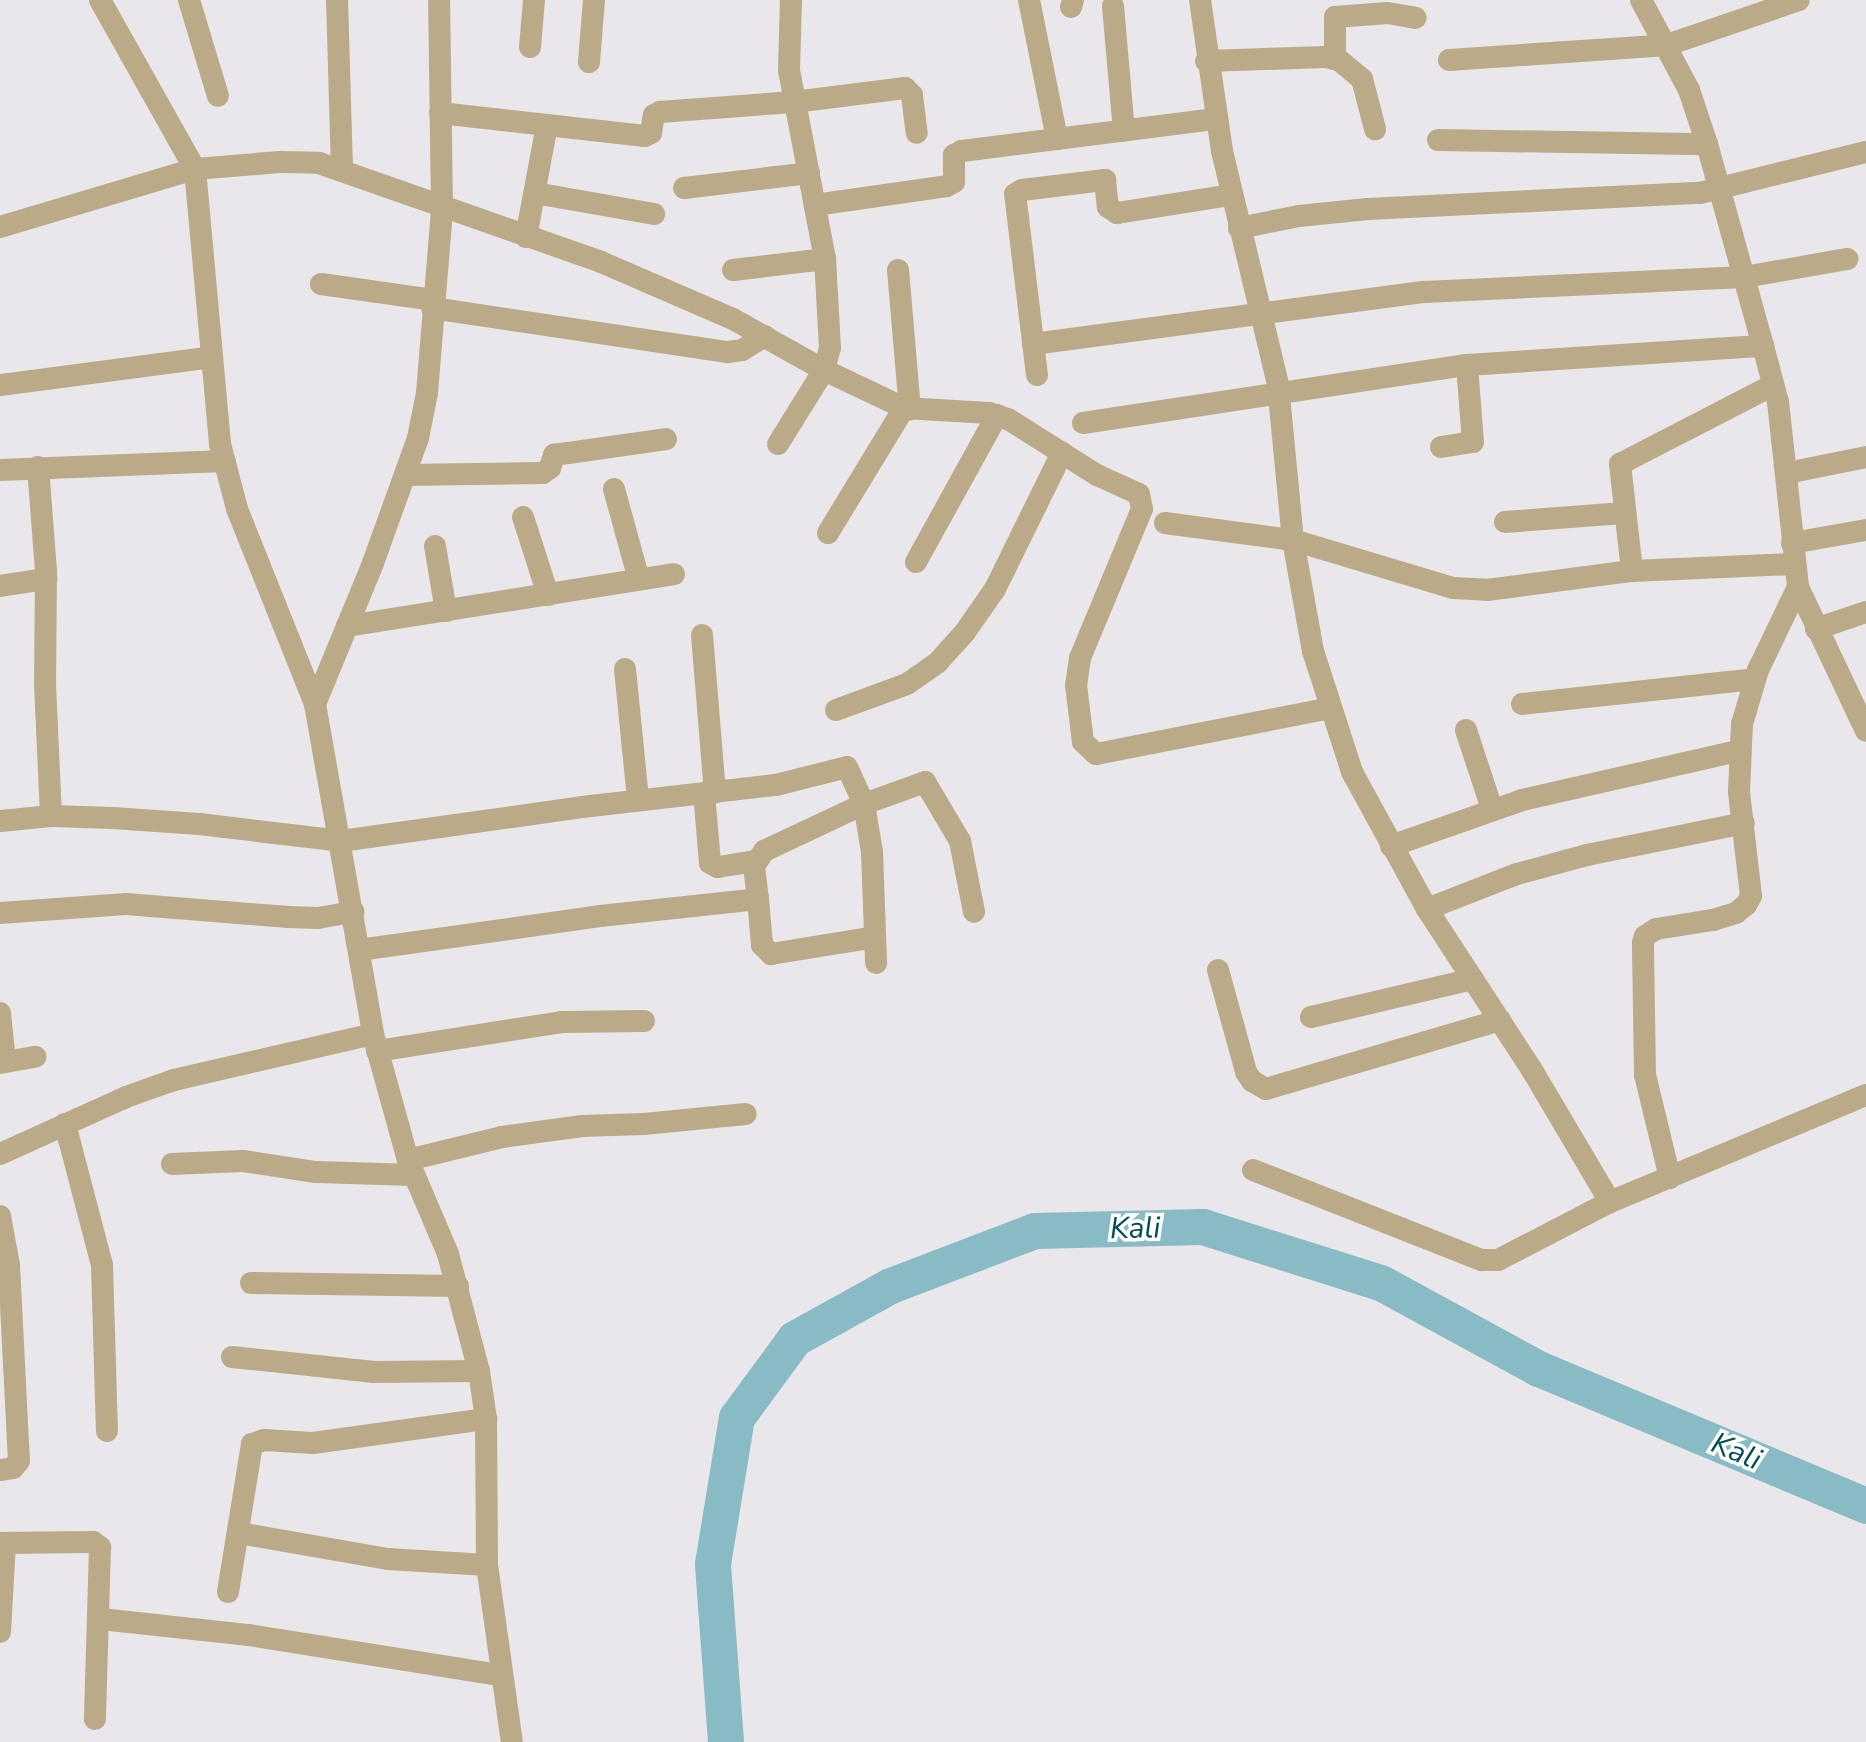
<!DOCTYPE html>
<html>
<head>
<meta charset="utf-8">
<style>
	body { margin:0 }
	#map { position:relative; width:1866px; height:1742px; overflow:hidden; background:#e9e7eb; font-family:"Nunito Sans",sans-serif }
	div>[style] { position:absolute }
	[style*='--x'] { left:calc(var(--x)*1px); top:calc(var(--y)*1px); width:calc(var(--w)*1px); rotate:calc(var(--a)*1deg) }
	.river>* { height:36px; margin:-18px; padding:0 18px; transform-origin:18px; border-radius:18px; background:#89bbc4 }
	.minor>* { height:22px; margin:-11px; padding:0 11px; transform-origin:11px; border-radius:11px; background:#bbaa87 }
	.tertiary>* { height:22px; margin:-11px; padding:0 11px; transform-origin:11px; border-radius:11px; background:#bbaa87 }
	span { translate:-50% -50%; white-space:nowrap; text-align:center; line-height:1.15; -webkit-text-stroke:7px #fff; paint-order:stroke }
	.water-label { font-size:30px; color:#004e58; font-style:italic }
</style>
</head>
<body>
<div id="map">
	<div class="river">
		<div style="--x:726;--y:1742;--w:178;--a:-94.2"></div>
		<div style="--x:713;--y:1564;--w:148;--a:-80.7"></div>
		<div style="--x:737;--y:1418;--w:98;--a:-53.7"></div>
		<div style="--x:795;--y:1339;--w:110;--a:-28.9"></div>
		<div style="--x:891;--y:1286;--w:154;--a:-20.9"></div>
		<div style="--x:1035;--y:1231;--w:168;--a:-1.4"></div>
		<div style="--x:1203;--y:1227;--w:187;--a:17.5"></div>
		<div style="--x:1381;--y:1283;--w:180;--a:28.6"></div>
		<div style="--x:1539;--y:1369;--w:355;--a:22.7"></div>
	</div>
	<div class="minor">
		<div style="--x:189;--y:0;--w:100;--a:73.2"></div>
		<div style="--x:337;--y:0;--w:169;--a:88.3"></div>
		<div style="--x:1029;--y:0;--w:142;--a:78.6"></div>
		<div style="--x:1200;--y:0;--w:153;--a:81.7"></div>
		<div style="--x:1222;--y:151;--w:241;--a:76.5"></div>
		<div style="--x:1278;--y:385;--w:156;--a:84.5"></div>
		<div style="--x:1293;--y:540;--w:113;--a:79.8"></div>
		<div style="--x:1313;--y:651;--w:127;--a:72.1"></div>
		<div style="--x:1352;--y:772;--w:156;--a:61.3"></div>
		<div style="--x:1427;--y:909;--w:192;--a:56.9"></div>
		<div style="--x:1532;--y:1070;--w:153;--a:59.4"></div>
		<div style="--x:1610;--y:1202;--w:277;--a:-22.7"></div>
		<div style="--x:1641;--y:0;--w:102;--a:61.9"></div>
		<div style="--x:1689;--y:90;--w:57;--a:71.6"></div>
		<div style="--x:1707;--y:144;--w:210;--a:74.5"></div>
		<div style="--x:1763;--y:346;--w:58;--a:75"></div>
		<div style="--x:1778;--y:402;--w:186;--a:83.8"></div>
		<div style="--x:1798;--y:587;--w:159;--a:64.7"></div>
		<div style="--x:1113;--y:6;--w:125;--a:85"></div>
		<div style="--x:1071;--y:7;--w:7;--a:-74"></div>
		<div style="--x:530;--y:47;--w:47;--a:-85.1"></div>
		<div style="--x:1335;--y:59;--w:42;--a:-90"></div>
		<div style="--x:1335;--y:17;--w:53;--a:-4.3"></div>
		<div style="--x:1388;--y:13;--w:28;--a:10"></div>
		<div style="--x:1449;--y:60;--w:219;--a:-3.9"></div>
		<div style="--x:1667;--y:45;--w:139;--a:-18.8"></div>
		<div style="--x:1206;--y:61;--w:120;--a:-1.9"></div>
		<div style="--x:1326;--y:57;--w:13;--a:13"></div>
		<div style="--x:1339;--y:60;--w:30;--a:40"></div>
		<div style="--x:1362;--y:79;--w:52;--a:75.4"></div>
		<div style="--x:589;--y:62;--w:62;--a:-85.4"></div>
		<div style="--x:440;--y:113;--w:206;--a:6.4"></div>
		<div style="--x:645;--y:136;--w:7;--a:-27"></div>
		<div style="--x:651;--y:133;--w:18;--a:-81"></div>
		<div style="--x:654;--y:115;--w:7;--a:-27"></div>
		<div style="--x:660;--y:112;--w:134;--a:-4.3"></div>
		<div style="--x:794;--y:102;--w:112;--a:-7.2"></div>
		<div style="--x:905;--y:88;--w:10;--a:45"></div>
		<div style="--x:912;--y:95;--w:38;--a:83"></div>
		<div style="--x:1438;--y:140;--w:269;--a:0.9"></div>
		<div style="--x:684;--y:188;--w:126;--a:-6.8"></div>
		<div style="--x:535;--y:193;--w:121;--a:10"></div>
		<div style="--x:815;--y:205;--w:133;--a:-8.2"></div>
		<div style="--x:947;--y:186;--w:8;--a:-30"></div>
		<div style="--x:954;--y:182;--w:27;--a:-90"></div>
		<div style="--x:954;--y:155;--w:9;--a:-27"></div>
		<div style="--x:962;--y:151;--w:256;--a:-7.2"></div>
		<div style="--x:1239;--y:228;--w:61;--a:-11.3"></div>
		<div style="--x:1299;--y:216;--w:69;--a:-5.8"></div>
		<div style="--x:1368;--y:209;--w:332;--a:-2.8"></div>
		<div style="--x:1700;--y:193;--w:171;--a:-13.9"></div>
		<div style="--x:526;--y:237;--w:114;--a:-79.4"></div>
		<div style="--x:733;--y:270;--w:93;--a:-6.8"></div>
		<div style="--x:898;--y:270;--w:140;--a:85.1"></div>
		<div style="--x:321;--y:284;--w:113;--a:8.1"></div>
		<div style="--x:432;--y:308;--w:299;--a:8.5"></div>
		<div style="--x:728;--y:352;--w:14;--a:-8"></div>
		<div style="--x:742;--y:350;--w:27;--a:-31"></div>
		<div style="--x:1033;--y:344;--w:395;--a:-7.6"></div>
		<div style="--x:1425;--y:292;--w:319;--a:-2.7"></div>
		<div style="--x:1744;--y:277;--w:105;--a:-9.9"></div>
		<div style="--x:1037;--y:375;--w:182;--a:-96.9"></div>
		<div style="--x:1015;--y:194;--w:8;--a:-30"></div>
		<div style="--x:1022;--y:190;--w:84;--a:-6.9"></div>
		<div style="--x:1105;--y:180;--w:27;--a:84"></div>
		<div style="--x:1108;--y:207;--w:11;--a:34"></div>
		<div style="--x:1117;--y:213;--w:115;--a:-9"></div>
		<div style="--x:0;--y:385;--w:214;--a:-7.5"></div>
		<div style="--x:1083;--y:423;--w:388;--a:-8.6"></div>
		<div style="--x:1467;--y:365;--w:297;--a:-3.7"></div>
		<div style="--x:778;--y:444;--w:87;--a:-58.1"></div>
		<div style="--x:824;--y:370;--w:89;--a:25.4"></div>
		<div style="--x:904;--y:408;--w:85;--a:3.4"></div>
		<div style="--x:989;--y:413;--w:20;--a:18"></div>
		<div style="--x:1008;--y:419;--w:105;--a:32.2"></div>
		<div style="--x:1097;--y:475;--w:46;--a:24.3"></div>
		<div style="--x:1139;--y:494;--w:15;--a:79"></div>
		<div style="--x:1142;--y:509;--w:161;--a:112.6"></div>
		<div style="--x:1080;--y:658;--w:27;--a:98"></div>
		<div style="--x:1076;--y:685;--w:57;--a:83"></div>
		<div style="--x:1083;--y:742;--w:18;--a:43"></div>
		<div style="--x:1096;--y:754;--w:238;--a:-11.1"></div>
		<div style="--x:1441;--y:447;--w:32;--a:-9"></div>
		<div style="--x:1473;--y:442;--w:77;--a:-94.5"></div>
		<div style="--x:38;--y:467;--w:104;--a:85.6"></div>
		<div style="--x:46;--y:571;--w:113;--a:90.5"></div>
		<div style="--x:45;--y:684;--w:132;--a:87.4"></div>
		<div style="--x:0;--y:470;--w:225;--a:-2.3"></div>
		<div style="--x:1787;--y:473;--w:81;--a:-11.4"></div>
		<div style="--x:405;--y:475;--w:138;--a:-0.8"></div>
		<div style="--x:543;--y:473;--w:9;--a:-36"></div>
		<div style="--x:550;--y:468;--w:14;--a:-73"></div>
		<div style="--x:554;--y:455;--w:113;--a:-8.1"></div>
		<div style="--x:614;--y:489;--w:94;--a:74.6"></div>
		<div style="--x:523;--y:517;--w:82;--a:72.2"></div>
		<div style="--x:1505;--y:522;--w:119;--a:-4.3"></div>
		<div style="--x:1165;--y:523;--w:129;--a:7.6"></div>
		<div style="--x:1293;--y:540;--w:167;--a:16.7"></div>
		<div style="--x:1453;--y:588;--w:34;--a:3"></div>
		<div style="--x:1487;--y:590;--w:146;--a:-7.5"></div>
		<div style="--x:1632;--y:571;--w:161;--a:-2.5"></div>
		<div style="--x:828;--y:533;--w:146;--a:-58.7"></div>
		<div style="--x:1792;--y:543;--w:75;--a:-10"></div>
		<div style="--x:435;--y:546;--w:66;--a:80.4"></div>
		<div style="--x:916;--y:562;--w:168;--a:-61.1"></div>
		<div style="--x:1632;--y:571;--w:108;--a:-96.4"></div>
		<div style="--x:1620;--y:464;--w:172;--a:-27.3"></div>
		<div style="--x:0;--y:586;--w:47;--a:-8.7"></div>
		<div style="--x:347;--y:626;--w:331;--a:-9"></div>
		<div style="--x:1816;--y:629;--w:53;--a:-18.8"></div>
		<div style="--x:702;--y:635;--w:158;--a:85.3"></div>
		<div style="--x:625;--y:669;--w:132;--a:84.3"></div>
		<div style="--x:315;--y:704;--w:152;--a:-67.6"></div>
		<div style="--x:373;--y:563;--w:133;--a:-70.2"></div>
		<div style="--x:418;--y:438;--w:46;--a:-78.7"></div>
		<div style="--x:427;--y:393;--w:185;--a:-85.3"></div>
		<div style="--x:442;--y:209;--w:209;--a:-90.8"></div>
		<div style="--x:1522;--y:704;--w:234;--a:-6.1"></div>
		<div style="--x:836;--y:710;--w:76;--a:-20.1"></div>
		<div style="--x:907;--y:684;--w:38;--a:-35"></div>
		<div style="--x:938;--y:662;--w:40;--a:-48"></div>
		<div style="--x:965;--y:632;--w:52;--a:-55.1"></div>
		<div style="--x:995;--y:589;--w:152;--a:-63.8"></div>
		<div style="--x:1466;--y:730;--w:83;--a:71.8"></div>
		<div style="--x:704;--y:793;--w:70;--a:85.1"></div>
		<div style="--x:710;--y:863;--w:9;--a:27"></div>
		<div style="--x:718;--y:867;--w:37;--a:-9"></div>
		<div style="--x:0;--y:821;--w:51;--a:-5.6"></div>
		<div style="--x:51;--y:816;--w:62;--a:1.8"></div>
		<div style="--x:113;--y:818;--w:86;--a:4"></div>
		<div style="--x:199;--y:824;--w:143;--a:6.8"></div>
		<div style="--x:341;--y:841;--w:243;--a:-8"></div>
		<div style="--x:582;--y:807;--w:195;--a:-6.5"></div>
		<div style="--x:776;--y:785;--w:73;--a:-14.2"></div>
		<div style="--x:847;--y:767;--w:41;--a:65.3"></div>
		<div style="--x:864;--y:804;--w:49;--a:80.5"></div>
		<div style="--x:872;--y:852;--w:111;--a:87.9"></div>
		<div style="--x:1391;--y:846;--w:139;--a:-19.3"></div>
		<div style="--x:1522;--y:800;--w:221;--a:-12.8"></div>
		<div style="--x:758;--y:899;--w:46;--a:85"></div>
		<div style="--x:762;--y:945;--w:13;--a:45"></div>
		<div style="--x:771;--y:954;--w:105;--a:-9.3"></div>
		<div style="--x:1427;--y:909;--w:97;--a:-21.3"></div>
		<div style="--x:1517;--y:874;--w:73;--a:-15.2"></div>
		<div style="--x:1587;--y:855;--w:160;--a:-11.5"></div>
		<div style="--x:0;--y:913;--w:126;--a:-4.1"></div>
		<div style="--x:126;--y:904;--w:163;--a:4.6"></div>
		<div style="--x:288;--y:917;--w:30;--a:2"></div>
		<div style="--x:318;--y:918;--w:36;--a:-10"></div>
		<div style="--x:359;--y:950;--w:243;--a:-8"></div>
		<div style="--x:600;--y:916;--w:159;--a:-6.1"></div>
		<div style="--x:758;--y:899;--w:33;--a:-97"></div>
		<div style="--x:754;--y:866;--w:18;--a:-56"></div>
		<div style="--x:764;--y:851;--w:110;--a:-25.2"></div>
		<div style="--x:864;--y:804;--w:65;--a:-19.8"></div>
		<div style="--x:925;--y:782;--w:69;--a:59.3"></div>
		<div style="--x:960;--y:841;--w:72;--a:78.8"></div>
		<div style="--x:1218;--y:970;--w:106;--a:74.6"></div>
		<div style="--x:1246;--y:1072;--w:11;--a:56"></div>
		<div style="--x:1252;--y:1081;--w:16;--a:30"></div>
		<div style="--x:1266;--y:1089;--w:244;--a:-16.4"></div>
		<div style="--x:0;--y:1013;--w:49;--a:84.2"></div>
		<div style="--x:1311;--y:1017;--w:166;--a:-13.2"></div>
		<div style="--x:377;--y:1051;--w:187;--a:-8.9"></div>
		<div style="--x:562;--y:1022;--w:82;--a:-0.7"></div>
		<div style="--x:0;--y:1063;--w:36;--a:-10"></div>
		<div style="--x:65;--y:1124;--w:146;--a:75.3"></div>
		<div style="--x:102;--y:1265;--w:166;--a:88.3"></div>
		<div style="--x:0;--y:1154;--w:138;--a:-24.3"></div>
		<div style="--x:126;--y:1097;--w:51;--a:-19.5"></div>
		<div style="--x:174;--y:1080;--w:204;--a:-13"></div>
		<div style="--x:408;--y:1160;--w:97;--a:-13.7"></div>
		<div style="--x:502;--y:1137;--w:81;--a:-7.8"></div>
		<div style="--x:582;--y:1126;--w:62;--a:-1.8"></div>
		<div style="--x:644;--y:1124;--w:102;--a:-5.6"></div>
		<div style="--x:172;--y:1164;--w:71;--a:-2.4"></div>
		<div style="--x:243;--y:1161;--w:74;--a:8.6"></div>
		<div style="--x:316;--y:1172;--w:98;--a:1.8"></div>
		<div style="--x:1253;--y:1170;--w:246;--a:21.5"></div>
		<div style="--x:1482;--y:1260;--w:16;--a:0"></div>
		<div style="--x:1498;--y:1260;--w:126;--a:-27.4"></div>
		<div style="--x:1670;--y:1178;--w:106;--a:-103.6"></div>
		<div style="--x:1645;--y:1075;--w:132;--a:-90.9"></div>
		<div style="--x:1643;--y:943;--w:7;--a:-74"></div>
		<div style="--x:1645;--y:936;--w:13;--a:-32"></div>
		<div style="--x:1656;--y:929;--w:58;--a:-9"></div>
		<div style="--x:1713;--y:920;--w:24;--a:-17"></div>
		<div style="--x:1736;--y:913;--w:13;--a:-39"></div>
		<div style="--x:1746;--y:905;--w:10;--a:-61"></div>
		<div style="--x:1751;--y:896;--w:105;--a:-96.6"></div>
		<div style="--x:1739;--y:792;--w:68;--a:-87.5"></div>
		<div style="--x:1742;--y:724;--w:56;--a:-73.5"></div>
		<div style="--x:1758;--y:670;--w:92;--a:-64.3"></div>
		<div style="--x:0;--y:1216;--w:50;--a:79.6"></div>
		<div style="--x:9;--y:1265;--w:196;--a:87.1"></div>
		<div style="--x:19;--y:1461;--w:9;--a:131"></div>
		<div style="--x:13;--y:1468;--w:13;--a:171"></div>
		<div style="--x:251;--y:1283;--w:207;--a:0.8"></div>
		<div style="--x:232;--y:1357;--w:143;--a:6"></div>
		<div style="--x:374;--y:1372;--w:105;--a:-0.5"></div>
		<div style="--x:239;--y:1533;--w:151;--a:9.9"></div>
		<div style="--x:388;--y:1559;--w:99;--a:3.5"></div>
		<div style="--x:0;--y:1543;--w:93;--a:-0.6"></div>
		<div style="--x:93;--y:1542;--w:9;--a:36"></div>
		<div style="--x:100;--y:1547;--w:172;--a:91.7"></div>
		<div style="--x:228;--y:1592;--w:150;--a:-80.8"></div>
		<div style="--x:252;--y:1444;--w:13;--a:-18"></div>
		<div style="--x:264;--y:1440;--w:49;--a:3.5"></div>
		<div style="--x:313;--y:1443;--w:175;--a:-7.9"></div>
		<div style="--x:101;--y:1619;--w:149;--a:6.2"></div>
		<div style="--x:249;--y:1635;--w:254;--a:9.1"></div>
		<div style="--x:0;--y:1632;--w:89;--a:-86.8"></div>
	</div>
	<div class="tertiary">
		<div style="--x:100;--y:0;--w:194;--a:60.7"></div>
		<div style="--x:195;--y:169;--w:276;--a:84.8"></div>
		<div style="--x:220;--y:444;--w:67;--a:75.3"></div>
		<div style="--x:237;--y:509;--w:210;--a:68.2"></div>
		<div style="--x:315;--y:704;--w:335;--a:80"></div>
		<div style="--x:373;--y:1034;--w:131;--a:74.5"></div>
		<div style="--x:408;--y:1160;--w:102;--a:66.9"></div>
		<div style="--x:448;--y:1254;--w:121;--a:75.2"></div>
		<div style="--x:479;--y:1371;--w:49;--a:81.7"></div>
		<div style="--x:486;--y:1419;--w:146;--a:89.6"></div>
		<div style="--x:487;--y:1565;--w:179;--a:82"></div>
		<div style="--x:0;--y:227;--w:203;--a:-16.6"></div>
		<div style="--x:195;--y:169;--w:85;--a:-4.7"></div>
		<div style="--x:280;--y:162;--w:39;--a:1"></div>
		<div style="--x:319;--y:163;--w:299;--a:19.3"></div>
		<div style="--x:601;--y:262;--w:144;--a:23.4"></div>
		<div style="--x:733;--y:319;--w:104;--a:29.3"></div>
		<div style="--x:824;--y:370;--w:23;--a:-75"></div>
		<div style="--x:830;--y:348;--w:89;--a:-93.2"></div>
		<div style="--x:825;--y:259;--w:191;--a:-100.8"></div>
		<div style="--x:789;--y:71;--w:71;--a:-88.4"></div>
	</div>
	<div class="water-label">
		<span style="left:1135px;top:1229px;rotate:-1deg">Kali</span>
		<span style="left:1736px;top:1452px;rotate:23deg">Kali</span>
	</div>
</div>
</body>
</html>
